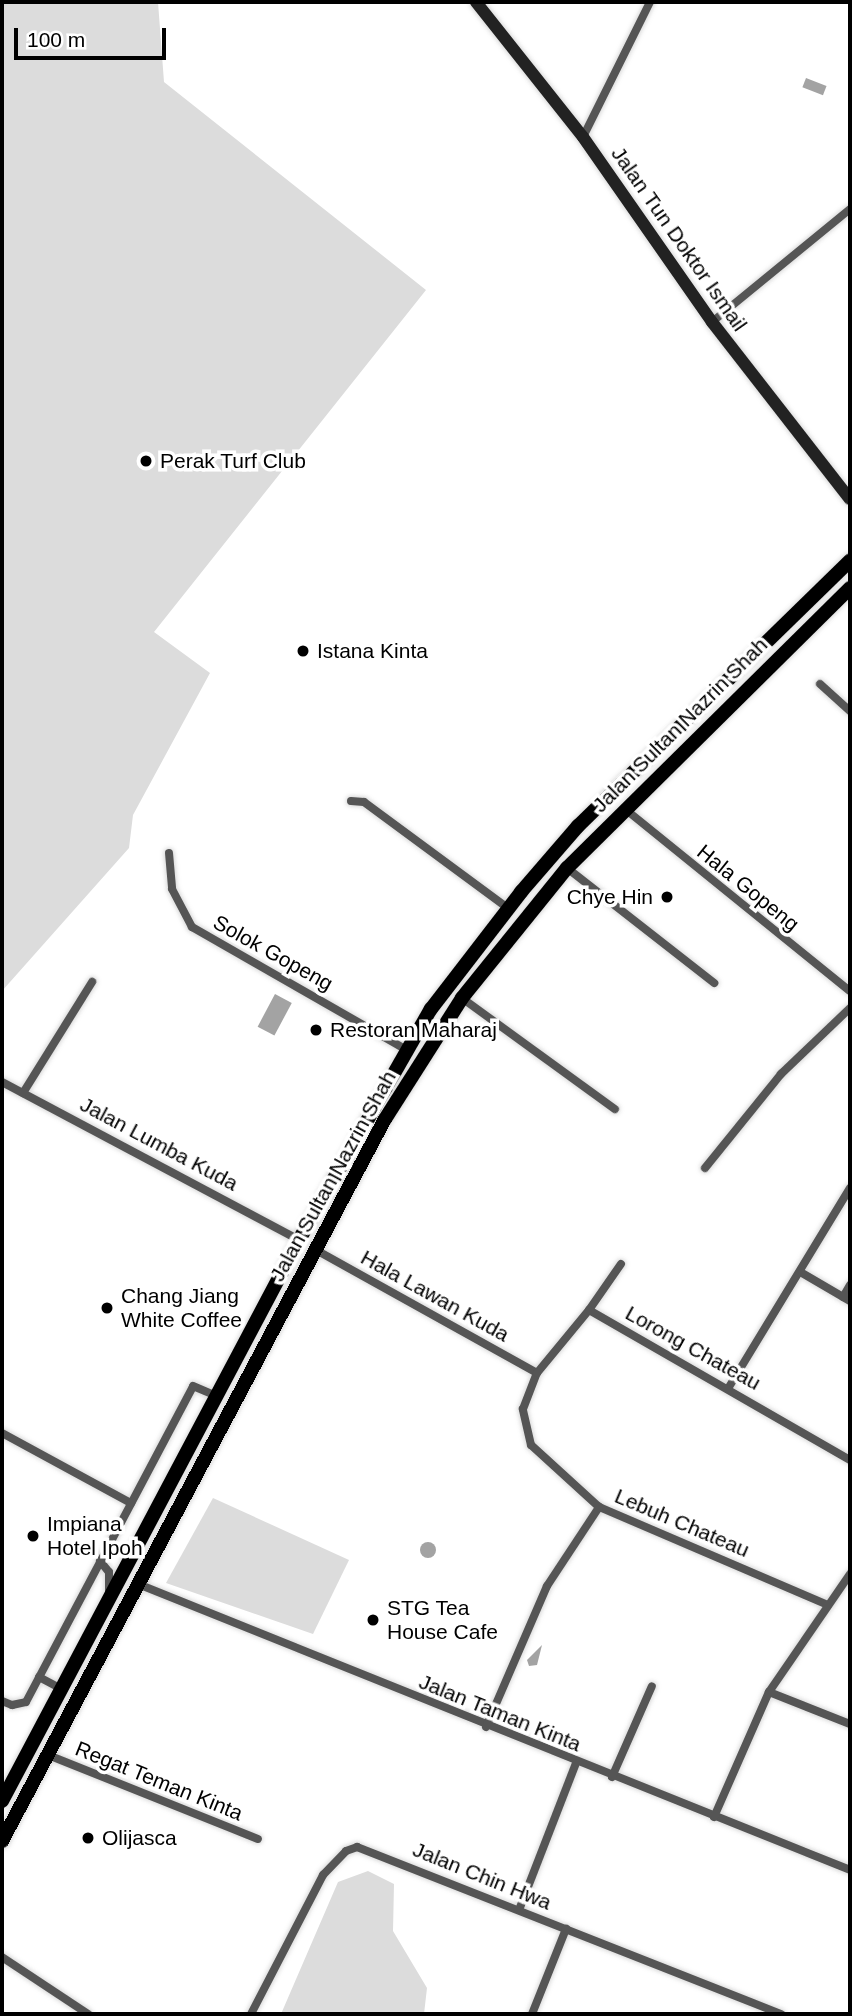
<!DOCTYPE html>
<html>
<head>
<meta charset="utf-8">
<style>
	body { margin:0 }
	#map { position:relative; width:852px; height:2016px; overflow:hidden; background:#fff; font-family:Helvetica,sans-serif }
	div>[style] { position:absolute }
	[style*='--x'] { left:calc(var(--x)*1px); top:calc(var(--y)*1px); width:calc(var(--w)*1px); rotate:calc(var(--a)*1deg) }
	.green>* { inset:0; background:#dcdcdc }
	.water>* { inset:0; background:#a3a3a3; transform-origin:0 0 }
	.round { border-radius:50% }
	.roads { filter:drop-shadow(0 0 2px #dbdbdb) drop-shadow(0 0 2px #dbdbdb) }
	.street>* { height:8px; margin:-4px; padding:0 4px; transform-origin:4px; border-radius:4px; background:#555 }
	.secondary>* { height:12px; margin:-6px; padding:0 6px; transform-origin:6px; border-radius:6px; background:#222 }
	.highway>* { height:14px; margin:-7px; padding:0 7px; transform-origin:7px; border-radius:7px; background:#000 }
	.dots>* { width:19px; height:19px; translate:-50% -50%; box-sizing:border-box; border:4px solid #fff; border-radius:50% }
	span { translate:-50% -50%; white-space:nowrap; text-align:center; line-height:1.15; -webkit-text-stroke:7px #fff; paint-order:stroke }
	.street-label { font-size:21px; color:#000 }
	.poi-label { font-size:21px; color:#000 }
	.left { translate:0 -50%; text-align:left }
	.right { translate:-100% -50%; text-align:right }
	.frame { position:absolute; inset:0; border:4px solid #000; pointer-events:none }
	.scale { position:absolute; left:14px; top:28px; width:152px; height:32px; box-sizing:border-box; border:4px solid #000; border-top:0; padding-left:9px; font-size:21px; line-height:24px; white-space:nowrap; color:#000; -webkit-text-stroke:5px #fff; paint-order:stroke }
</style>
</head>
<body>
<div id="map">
	<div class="green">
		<div style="clip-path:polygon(2px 2px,158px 2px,164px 82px,426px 290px,154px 632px,210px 673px,133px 815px,129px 848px,2px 991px)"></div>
		<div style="clip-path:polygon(213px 1498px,349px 1560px,313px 1634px,166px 1583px)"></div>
		<div style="clip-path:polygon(368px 1871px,394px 1884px,393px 1931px,427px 1988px,424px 2014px,281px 2014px,338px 1882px)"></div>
	</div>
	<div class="water">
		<div style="left:806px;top:78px;width:22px;height:10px;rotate:21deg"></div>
		<div style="left:275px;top:994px;width:19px;height:37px;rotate:28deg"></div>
		<div class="round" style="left:420px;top:1542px;width:16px;height:16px"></div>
		<div style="clip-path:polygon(542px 1645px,537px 1665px,529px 1666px,527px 1660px)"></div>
	</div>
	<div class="roads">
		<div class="street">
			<div style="--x:583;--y:137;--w:151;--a:-63.6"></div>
			<div style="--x:712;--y:322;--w:178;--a:-39.3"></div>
			<div style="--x:820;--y:684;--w:40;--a:42"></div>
			<div style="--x:351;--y:801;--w:13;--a:4"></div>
			<div style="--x:364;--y:802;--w:179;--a:36.4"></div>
			<div style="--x:625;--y:809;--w:289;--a:39"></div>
			<div style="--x:169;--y:853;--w:36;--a:85"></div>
			<div style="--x:172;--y:889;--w:43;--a:62.2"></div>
			<div style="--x:192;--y:927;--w:245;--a:29.8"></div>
			<div style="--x:567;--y:868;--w:187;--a:38"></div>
			<div style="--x:462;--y:998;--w:189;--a:36"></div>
			<div style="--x:2;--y:1082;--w:336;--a:28"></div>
			<div style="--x:23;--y:1093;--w:131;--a:-58.1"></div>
			<div style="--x:705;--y:1168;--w:121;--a:-51"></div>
			<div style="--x:781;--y:1074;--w:95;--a:-43.7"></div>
			<div style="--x:316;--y:1250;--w:253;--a:29.1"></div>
			<div style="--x:802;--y:1273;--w:56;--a:30.3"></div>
			<div style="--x:843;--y:1297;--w:14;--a:-60"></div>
			<div style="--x:589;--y:1310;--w:56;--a:-55.2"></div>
			<div style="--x:729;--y:1387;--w:233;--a:-58.7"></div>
			<div style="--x:2;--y:1433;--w:147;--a:28.5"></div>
			<div style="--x:100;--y:1561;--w:14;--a:51"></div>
			<div style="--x:109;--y:1572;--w:19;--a:90"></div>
			<div style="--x:138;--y:1584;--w:767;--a:21.88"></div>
			<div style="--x:828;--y:1605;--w:249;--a:-156.8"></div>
			<div style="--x:599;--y:1507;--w:92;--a:-137.6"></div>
			<div style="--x:531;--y:1445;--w:37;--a:-103"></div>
			<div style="--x:523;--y:1409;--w:39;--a:-69"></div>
			<div style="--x:537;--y:1373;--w:82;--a:-50.5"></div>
			<div style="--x:589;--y:1310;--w:301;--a:29.9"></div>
			<div style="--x:39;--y:1677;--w:24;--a:28"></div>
			<div style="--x:769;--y:1692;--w:87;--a:21.6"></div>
			<div style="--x:2;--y:1701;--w:11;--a:22"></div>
			<div style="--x:12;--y:1705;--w:14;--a:-12"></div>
			<div style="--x:26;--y:1702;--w:357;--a:-62.1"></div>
			<div style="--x:193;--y:1386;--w:26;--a:23"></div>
			<div style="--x:486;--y:1727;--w:154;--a:-66.6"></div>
			<div style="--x:547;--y:1586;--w:95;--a:-56.6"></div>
			<div style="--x:48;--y:1755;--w:226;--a:21.8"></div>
			<div style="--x:612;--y:1777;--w:99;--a:-66.3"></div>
			<div style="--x:714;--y:1817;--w:137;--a:-66.3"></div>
			<div style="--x:769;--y:1692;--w:143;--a:-55.5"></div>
			<div style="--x:519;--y:1910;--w:158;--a:-68.8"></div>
			<div style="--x:2;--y:1957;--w:103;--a:33.5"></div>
			<div style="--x:251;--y:2014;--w:157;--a:-62.6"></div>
			<div style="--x:323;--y:1875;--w:33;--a:-46"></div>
			<div style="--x:346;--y:1851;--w:12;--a:-20"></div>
			<div style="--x:357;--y:1847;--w:456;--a:21.5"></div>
			<div style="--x:532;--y:2014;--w:92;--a:-68.2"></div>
		</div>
		<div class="secondary">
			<div style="--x:476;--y:2;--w:172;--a:51.6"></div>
			<div style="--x:583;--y:137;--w:226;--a:55.1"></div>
			<div style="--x:712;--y:322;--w:224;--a:52.1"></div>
		</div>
		<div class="highway">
			<div style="--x:2;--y:1801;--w:635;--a:-62.1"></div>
			<div style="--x:299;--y:1240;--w:266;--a:-60.3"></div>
			<div style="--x:431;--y:1009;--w:148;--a:-52.4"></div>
			<div style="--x:521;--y:892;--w:87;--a:-49.2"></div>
			<div style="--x:578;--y:826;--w:380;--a:-44.3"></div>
			<div style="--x:2;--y:1841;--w:817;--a:-62.06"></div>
			<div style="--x:385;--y:1119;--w:143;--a:-57.5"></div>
			<div style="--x:462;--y:998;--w:167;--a:-51.1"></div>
			<div style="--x:567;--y:868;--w:398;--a:-44.7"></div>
		</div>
	</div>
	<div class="dots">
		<div style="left:146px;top:461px;background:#000"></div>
		<div style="left:303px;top:651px;background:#000"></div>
		<div style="left:667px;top:897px;background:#000"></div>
		<div style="left:316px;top:1030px;background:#000"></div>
		<div style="left:107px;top:1308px;background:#000"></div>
		<div style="left:33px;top:1536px;background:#000"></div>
		<div style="left:373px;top:1620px;background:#000"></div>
		<div style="left:88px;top:1838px;background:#000"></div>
	</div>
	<div class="street-label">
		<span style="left:679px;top:239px;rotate:55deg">Jalan Tun Doktor Ismail</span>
		<span style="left:680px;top:725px;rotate:-45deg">Jalan Sultan Nazrin Shah</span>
		<span style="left:748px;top:888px;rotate:39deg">Hala Gopeng</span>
		<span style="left:273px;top:953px;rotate:29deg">Solok Gopeng</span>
		<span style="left:159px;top:1144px;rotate:28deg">Jalan Lumba Kuda</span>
		<span style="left:333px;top:1176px;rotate:-61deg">Jalan Sultan Nazrin Shah</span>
		<span style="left:435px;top:1296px;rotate:29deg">Hala Lawan Kuda</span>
		<span style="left:693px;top:1348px;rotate:29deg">Lorong Chateau</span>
		<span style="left:682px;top:1523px;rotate:23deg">Lebuh Chateau</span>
		<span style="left:500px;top:1713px;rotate:22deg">Jalan Taman Kinta</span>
		<span style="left:159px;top:1781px;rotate:22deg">Regat Teman Kinta</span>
		<span style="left:482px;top:1876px;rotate:22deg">Jalan Chin Hwa</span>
	</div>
	<div class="poi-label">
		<span class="left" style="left:160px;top:461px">Perak Turf Club</span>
		<span class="left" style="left:317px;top:651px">Istana Kinta</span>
		<span class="right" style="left:653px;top:897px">Chye Hin</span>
		<span class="left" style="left:330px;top:1030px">Restoran Maharaj</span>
		<span class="left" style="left:121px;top:1308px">Chang Jiang<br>White Coffee</span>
		<span class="left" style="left:47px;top:1536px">Impiana<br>Hotel Ipoh</span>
		<span class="left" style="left:387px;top:1620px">STG Tea<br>House Cafe</span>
		<span class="left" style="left:102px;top:1838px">Olijasca</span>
	</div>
	<div class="frame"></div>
	<div class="scale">100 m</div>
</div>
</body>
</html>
